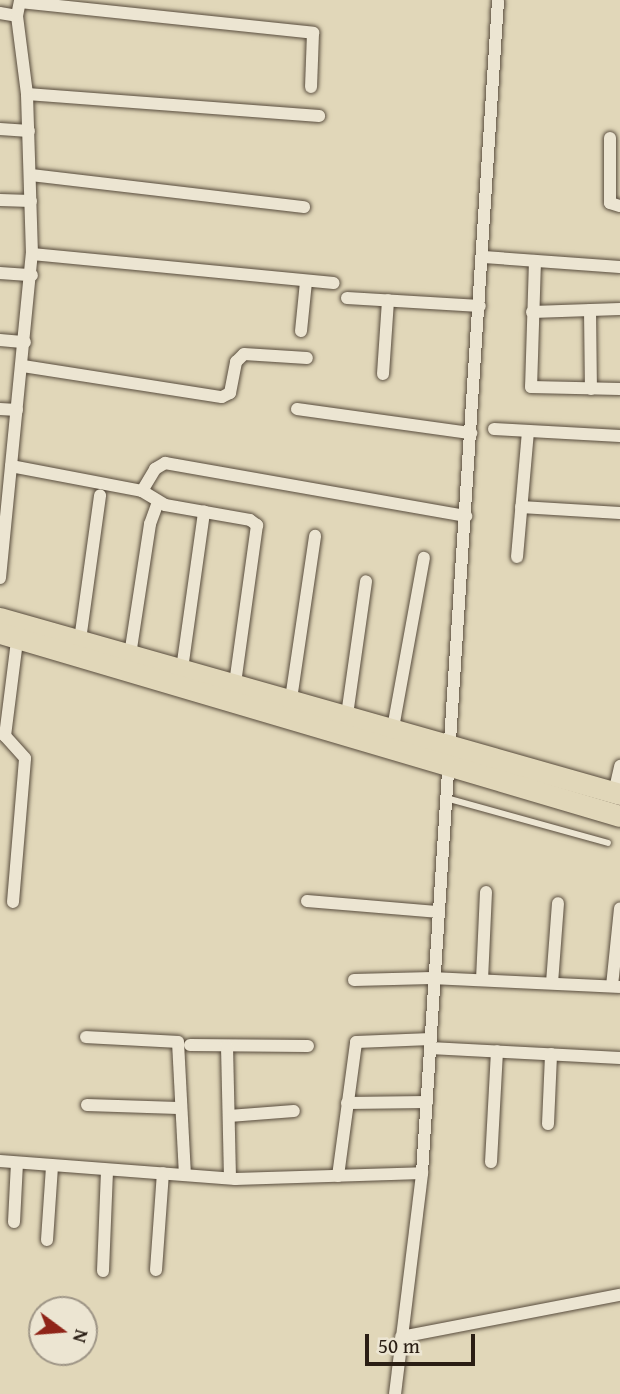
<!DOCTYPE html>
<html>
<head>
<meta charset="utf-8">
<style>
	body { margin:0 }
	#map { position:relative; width:620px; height:1394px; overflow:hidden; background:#e1d7b9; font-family:"Gentium Book Plus",serif }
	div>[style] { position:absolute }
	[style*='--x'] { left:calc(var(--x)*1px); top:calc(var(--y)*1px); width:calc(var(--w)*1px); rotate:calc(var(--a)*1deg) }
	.roads { filter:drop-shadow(0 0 2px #584c3d) drop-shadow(0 0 2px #584c3d) }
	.service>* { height:6px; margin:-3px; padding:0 3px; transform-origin:3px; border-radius:3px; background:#ece5d2 }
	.minor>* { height:12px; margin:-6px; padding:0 6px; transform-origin:6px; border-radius:6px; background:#ece5d2 }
	.trunk>* { height:21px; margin:-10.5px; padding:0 10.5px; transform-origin:10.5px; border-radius:10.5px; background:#e1d7b9 }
	span { translate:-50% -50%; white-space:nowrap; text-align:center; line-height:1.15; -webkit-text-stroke:7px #ece5d2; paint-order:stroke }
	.north { position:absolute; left:28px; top:1296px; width:70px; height:70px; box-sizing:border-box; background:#ece5d2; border:2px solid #9e9586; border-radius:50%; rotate:106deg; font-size:19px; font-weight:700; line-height:28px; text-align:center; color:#2a1e14 }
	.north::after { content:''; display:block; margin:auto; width:24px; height:32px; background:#8f2418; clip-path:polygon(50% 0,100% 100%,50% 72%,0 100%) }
	.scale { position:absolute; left:365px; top:1334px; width:110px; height:32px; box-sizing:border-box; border:4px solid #2a1e14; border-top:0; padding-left:9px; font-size:21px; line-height:24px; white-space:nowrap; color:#2a1e14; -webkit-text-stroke:5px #ece5d2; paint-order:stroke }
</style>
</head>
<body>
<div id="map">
	<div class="roads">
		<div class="service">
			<div style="--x:446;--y:798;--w:168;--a:15.5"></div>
		</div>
		<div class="minor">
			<div style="--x:20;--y:2;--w:295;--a:6"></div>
			<div style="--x:313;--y:33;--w:54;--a:92.1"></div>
			<div style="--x:0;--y:13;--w:17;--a:10"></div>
			<div style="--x:27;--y:94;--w:293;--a:4.3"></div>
			<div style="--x:0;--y:129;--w:29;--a:4"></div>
			<div style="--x:610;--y:138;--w:65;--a:90"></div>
			<div style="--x:610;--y:203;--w:10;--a:17"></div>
			<div style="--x:31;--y:175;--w:275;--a:6.7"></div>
			<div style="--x:0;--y:200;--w:31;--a:2"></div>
			<div style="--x:32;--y:254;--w:303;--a:5.5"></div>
			<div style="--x:484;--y:257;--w:136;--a:4.2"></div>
			<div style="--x:535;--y:261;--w:126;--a:91.8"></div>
			<div style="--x:531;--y:387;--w:89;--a:1.3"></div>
			<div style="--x:0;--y:273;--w:32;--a:4"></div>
			<div style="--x:347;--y:298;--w:133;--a:3.4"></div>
			<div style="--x:590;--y:310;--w:79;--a:89.3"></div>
			<div style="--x:532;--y:312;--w:88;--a:-2"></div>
			<div style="--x:301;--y:331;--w:49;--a:-84.2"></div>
			<div style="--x:0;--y:340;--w:25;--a:5"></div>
			<div style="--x:23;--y:366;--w:201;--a:8.9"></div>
			<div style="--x:222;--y:397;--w:9;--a:-27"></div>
			<div style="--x:230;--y:393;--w:32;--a:-79"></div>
			<div style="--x:236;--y:362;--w:11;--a:-45"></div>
			<div style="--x:244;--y:354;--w:63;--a:3.6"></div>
			<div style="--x:383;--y:374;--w:74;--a:-86.1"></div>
			<div style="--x:0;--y:409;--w:17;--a:3"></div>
			<div style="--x:297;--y:409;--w:176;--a:7.9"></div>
			<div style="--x:494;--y:429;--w:126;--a:3.2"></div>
			<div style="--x:11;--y:466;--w:133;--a:10.8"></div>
			<div style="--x:142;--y:491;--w:26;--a:-59"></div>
			<div style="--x:155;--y:469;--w:12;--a:-31"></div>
			<div style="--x:165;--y:463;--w:306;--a:10"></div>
			<div style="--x:142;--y:491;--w:27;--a:31"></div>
			<div style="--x:165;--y:505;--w:86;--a:10"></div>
			<div style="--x:250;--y:520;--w:9;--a:36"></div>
			<div style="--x:257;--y:525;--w:161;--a:97.9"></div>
			<div style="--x:521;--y:507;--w:99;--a:3.5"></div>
			<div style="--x:517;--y:557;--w:126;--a:-85"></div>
			<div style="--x:0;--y:578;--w:326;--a:-84.4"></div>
			<div style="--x:32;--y:254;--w:160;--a:-91.8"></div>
			<div style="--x:27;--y:94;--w:79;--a:-97.3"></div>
			<div style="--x:17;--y:16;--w:16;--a:-79"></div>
			<div style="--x:80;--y:640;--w:146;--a:-82.1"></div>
			<div style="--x:130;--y:655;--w:133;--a:-81.3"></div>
			<div style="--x:150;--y:524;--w:23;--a:-70"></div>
			<div style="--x:182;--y:669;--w:159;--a:-82"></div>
			<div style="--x:291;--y:699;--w:165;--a:-81.6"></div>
			<div style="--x:347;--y:715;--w:135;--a:-81.9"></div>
			<div style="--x:393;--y:728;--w:173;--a:-79.7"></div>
			<div style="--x:614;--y:793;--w:28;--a:-77"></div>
			<div style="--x:307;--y:901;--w:130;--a:4.8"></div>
			<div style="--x:13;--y:902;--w:144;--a:-85.2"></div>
			<div style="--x:25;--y:758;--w:30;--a:-132"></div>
			<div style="--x:5;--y:736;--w:104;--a:-82.8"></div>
			<div style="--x:354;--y:980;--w:78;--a:-1.5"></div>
			<div style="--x:432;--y:978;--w:188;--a:2.7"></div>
			<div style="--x:482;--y:980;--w:88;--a:-87.4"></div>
			<div style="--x:552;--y:983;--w:80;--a:-85.7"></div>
			<div style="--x:612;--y:986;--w:78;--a:-84.1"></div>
			<div style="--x:86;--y:1037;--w:92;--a:3.1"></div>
			<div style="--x:178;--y:1042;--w:133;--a:87"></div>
			<div style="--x:190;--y:1045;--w:118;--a:0.5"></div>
			<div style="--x:227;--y:1046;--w:132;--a:88.7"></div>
			<div style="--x:430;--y:1048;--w:190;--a:3"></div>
			<div style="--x:347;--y:1103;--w:80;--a:-0.7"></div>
			<div style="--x:87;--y:1105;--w:91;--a:1.9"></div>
			<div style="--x:229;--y:1116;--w:65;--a:-4.4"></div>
			<div style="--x:548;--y:1124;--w:70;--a:-87.5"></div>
			<div style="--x:0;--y:1161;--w:236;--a:4.4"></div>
			<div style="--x:235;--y:1179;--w:187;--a:-1.8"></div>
			<div style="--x:491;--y:1162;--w:111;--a:-86.9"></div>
			<div style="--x:338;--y:1176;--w:135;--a:-82.3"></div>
			<div style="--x:356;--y:1042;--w:75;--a:-2.3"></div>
			<div style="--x:14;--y:1222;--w:59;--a:-87.1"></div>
			<div style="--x:47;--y:1240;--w:74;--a:-86.1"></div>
			<div style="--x:156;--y:1270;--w:97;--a:-85.9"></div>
			<div style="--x:103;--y:1271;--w:101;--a:-87.7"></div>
			<div style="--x:401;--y:1337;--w:223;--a:-10.9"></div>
			<div style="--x:395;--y:1394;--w:223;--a:-83"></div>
			<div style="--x:422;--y:1173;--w:1175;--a:-86.29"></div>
		</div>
		<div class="trunk">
			<div style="--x:0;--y:618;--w:644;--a:15.85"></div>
			<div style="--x:0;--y:633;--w:646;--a:16.44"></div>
		</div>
	</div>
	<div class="north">N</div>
	<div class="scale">50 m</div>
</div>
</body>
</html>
